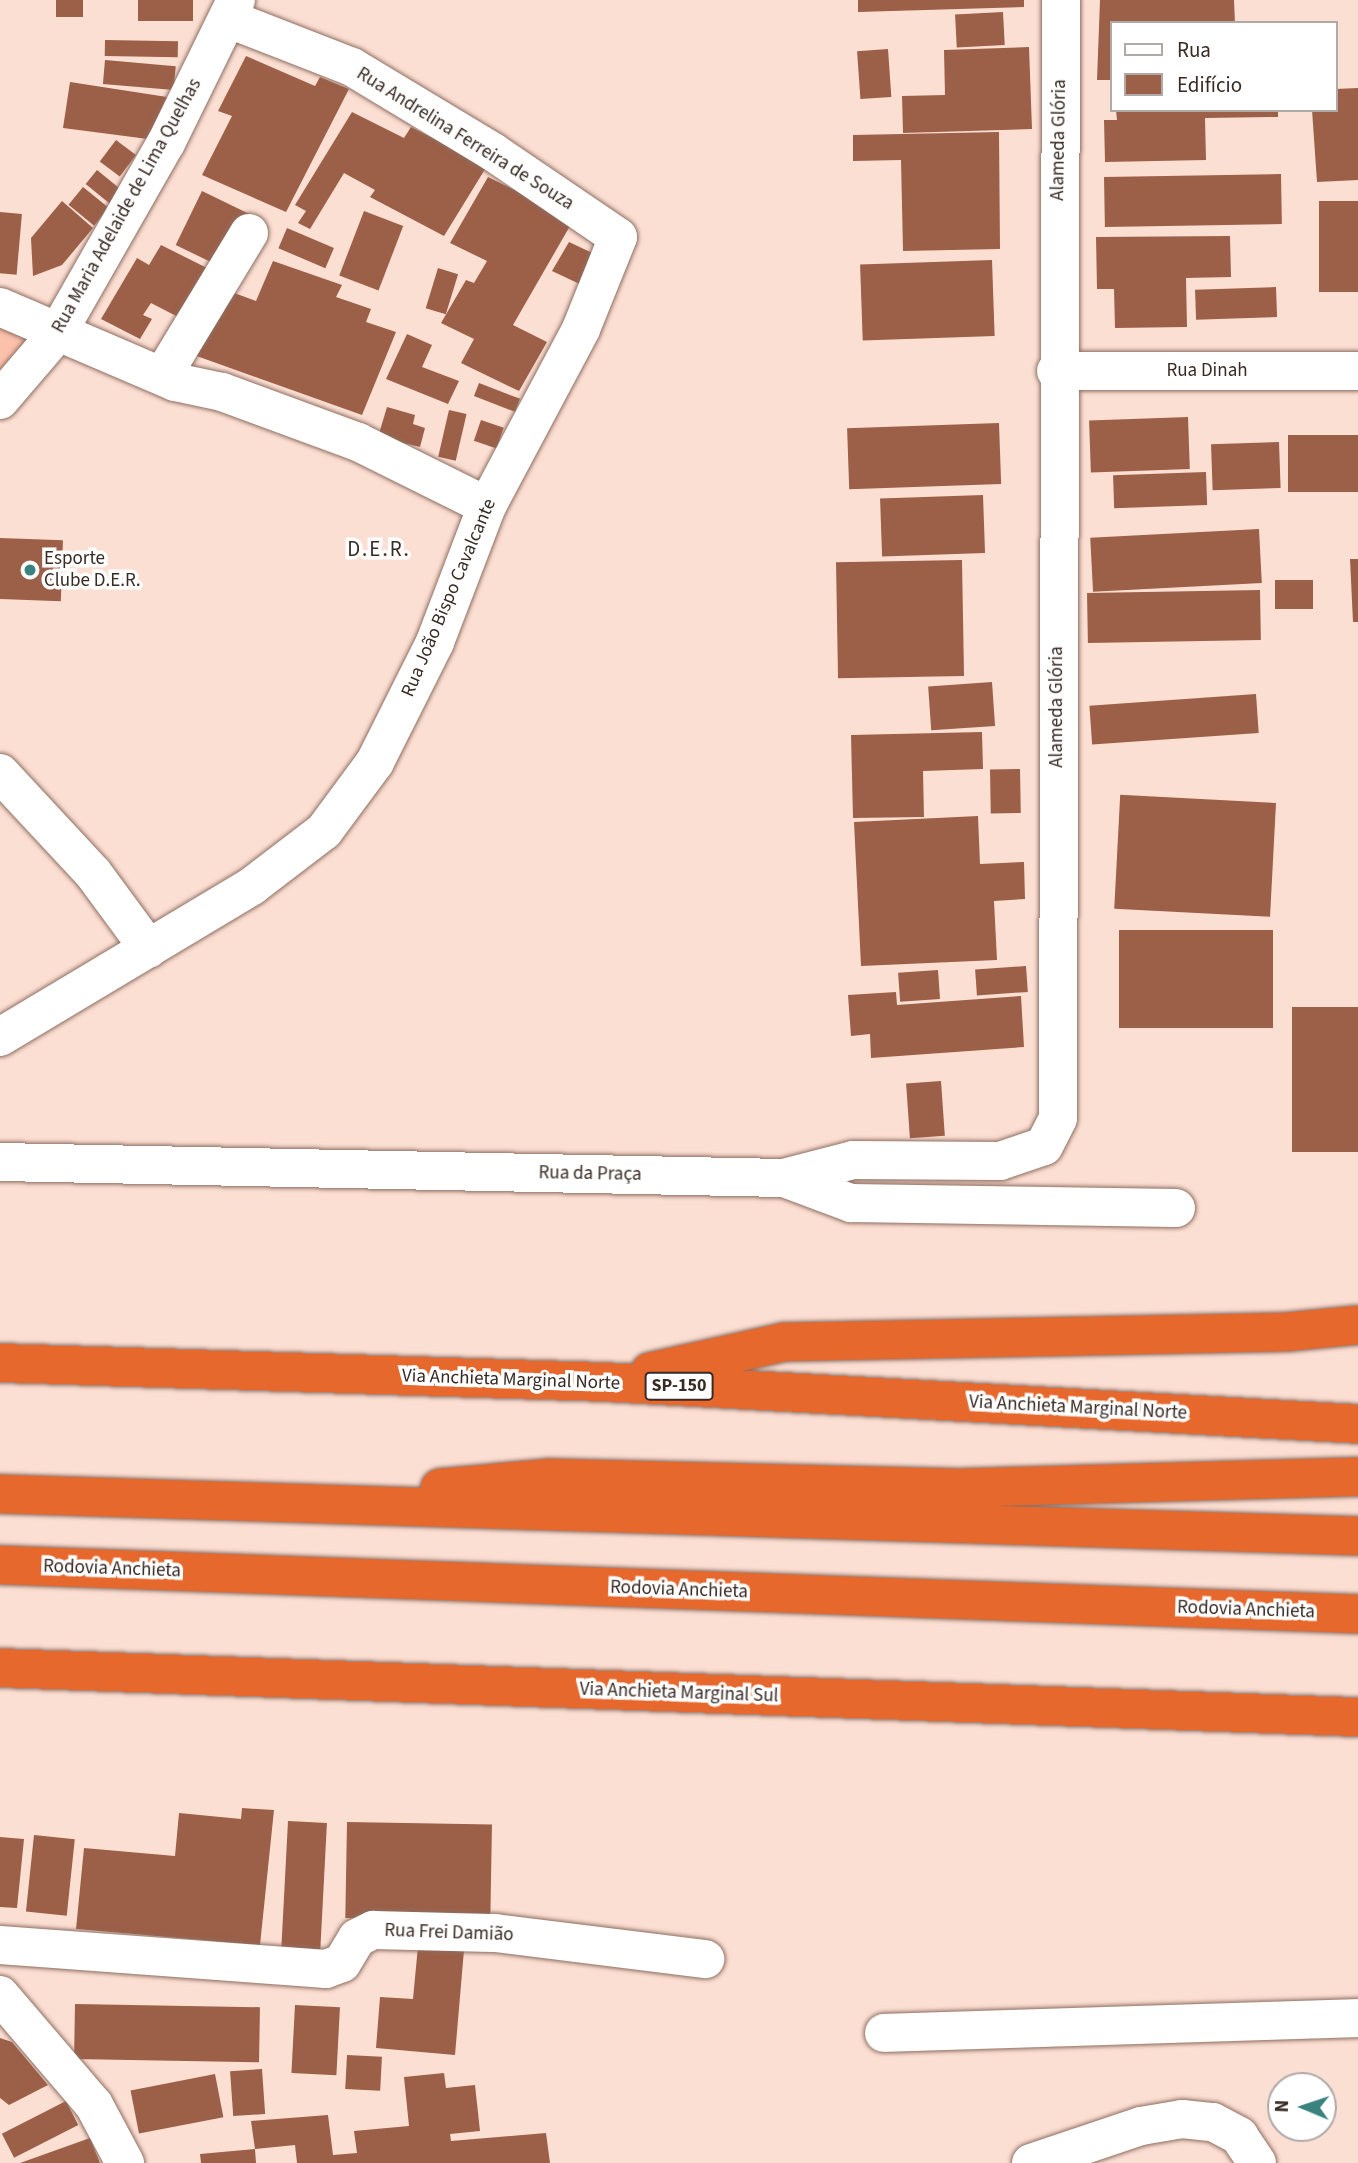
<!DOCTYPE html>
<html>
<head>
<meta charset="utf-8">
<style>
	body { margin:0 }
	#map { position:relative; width:1358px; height:2163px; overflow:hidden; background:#fcdfd3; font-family:"Source Sans 3",sans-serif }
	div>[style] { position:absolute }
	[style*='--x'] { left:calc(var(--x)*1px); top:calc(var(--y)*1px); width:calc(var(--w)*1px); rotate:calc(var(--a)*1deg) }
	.green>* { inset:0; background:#fbc1aa }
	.building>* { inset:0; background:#9c5f47; transform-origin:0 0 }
	.roads { filter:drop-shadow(0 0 2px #8e6e61) drop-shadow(0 0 2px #8e6e61) }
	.minor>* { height:38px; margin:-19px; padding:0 19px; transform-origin:19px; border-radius:19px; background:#fff }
	.highway>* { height:38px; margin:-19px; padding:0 19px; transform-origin:19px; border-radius:19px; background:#e7682d }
	.dots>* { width:19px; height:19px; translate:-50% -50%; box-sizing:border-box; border:4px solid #fff; border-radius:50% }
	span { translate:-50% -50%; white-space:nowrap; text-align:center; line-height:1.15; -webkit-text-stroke:7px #fff; paint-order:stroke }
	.shield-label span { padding:2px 5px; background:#fff; border:2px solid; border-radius:5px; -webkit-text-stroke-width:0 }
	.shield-label { font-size:18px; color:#382a24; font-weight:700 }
	.street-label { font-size:19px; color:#382a24 }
	.poi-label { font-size:19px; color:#382a24 }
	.left { translate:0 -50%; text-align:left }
	.neighbourhood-label { font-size:21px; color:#382a24; letter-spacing:2px }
	.legend { position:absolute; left:1110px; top:21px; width:228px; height:91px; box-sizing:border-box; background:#fff; border:2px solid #afaaa7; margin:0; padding:9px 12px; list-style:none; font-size:21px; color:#382a24 }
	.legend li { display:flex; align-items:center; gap:14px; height:35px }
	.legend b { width:35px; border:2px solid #afaaa7 }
	.north { position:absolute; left:1267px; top:2072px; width:70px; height:70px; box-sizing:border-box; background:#fff; border:2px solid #afaaa7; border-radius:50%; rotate:272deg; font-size:19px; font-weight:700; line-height:28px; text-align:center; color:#382a24 }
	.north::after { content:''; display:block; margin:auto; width:24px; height:32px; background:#398280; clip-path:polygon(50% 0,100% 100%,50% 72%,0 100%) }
</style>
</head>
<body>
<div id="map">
	<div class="green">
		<div style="clip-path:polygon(0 321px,34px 331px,0 374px)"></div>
	</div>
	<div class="building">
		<div style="left:56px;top:0;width:27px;height:17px"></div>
		<div style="left:138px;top:0;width:55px;height:21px"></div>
		<div style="clip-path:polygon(858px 0,1024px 0,1024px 7px,858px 12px)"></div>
		<div style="clip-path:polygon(1100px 0,1234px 0,1235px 23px,1111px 23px,1111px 80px,1097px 80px)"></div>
		<div style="left:1003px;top:12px;width:33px;height:48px;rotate:87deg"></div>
		<div style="left:105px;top:40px;width:73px;height:16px;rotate:1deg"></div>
		<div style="clip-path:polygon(1029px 47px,1032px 129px,903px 133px,902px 96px,945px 95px,944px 50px)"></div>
		<div style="left:888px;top:49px;width:48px;height:31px;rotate:86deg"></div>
		<div style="clip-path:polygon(246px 56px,315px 86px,320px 77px,349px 89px,286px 212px,202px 175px,232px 116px,218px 111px)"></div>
		<div style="left:105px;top:60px;width:71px;height:24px;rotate:5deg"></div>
		<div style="clip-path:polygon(70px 82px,167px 97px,148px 139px,63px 128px)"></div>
		<div style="clip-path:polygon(1358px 88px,1358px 180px,1317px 182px,1312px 110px,1335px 110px,1335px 89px)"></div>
		<div style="clip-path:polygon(1116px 110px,1278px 110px,1278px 117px,1205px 118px,1206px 160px,1105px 162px,1104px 120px,1117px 120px)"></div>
		<div style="clip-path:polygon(352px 112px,404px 138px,411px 127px,487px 166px,444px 236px,370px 197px,375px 190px,344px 173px,310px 229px,298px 223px,306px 211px,295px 205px)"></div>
		<div style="clip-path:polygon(999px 132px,1000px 249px,903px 251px,901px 160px,853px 161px,853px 135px)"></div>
		<div style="left:116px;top:140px;width:25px;height:27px;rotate:37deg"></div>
		<div style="left:97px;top:170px;width:32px;height:18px;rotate:39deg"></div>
		<div style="left:1281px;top:174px;width:50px;height:177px;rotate:89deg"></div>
		<div style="clip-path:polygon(488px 177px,574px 219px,513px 325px,547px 342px,519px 391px,461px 363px,474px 339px,441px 323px,466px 280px,474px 283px,487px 261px,450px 243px)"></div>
		<div style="left:83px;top:187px;width:33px;height:23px;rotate:39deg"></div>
		<div style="left:202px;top:191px;width:55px;height:60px;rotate:26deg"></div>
		<div style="clip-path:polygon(62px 201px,93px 228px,62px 265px,33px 276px,31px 238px)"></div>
		<div style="left:1358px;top:201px;width:91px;height:39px;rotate:90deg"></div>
		<div style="left:364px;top:211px;width:42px;height:69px;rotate:21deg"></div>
		<div style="left:0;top:212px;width:22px;height:61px;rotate:5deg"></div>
		<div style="left:287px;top:228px;width:51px;height:22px;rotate:23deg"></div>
		<div style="clip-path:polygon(1230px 236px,1231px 277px,1186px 278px,1187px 327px,1115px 328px,1114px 289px,1097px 289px,1096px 237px)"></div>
		<div style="clip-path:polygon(569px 242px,603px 258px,586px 287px,552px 271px)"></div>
		<div style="clip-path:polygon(161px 245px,209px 269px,180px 318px,151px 303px,143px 315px,152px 319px,140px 339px,101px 319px,137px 258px,149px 265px)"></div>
		<div style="left:992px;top:260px;width:76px;height:132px;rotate:88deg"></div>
		<div style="clip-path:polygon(273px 261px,342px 285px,336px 297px,371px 309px,366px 322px,396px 332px,362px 415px,191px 354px,218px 287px,256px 301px)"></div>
		<div style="left:438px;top:268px;width:21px;height:42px;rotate:17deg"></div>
		<div style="left:1276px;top:287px;width:30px;height:81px;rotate:88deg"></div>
		<div style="clip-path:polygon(407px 334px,432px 345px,422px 367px,459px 381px,448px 404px,386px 379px)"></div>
		<div style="left:479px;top:383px;width:44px;height:14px;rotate:21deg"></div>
		<div style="clip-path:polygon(387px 407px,415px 415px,413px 424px,425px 428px,420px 447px,378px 437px)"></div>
		<div style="left:449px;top:410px;width:18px;height:48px;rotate:13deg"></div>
		<div style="left:1188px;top:417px;width:52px;height:99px;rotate:88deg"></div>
		<div style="left:481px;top:420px;width:24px;height:22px;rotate:19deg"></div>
		<div style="left:999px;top:423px;width:61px;height:152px;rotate:88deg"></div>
		<div style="left:1358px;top:435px;width:57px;height:70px;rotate:90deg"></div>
		<div style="left:1279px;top:442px;width:46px;height:68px;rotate:88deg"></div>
		<div style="left:1206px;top:472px;width:33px;height:93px;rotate:88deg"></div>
		<div style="left:983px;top:495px;width:58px;height:103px;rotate:88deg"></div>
		<div style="left:1259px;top:529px;width:54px;height:169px;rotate:87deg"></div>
		<div style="left:0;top:538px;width:63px;height:61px;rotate:2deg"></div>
		<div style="clip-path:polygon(1350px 559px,1358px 559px,1358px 622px,1353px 622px)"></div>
		<div style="left:962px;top:560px;width:116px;height:126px;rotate:89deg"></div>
		<div style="left:1275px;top:580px;width:38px;height:29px"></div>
		<div style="left:1260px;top:590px;width:50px;height:173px;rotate:89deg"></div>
		<div style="left:992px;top:682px;width:44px;height:64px;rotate:86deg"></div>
		<div style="left:1256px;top:694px;width:39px;height:167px;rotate:86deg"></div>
		<div style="clip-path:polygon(982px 732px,983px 769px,923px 771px,924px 817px,853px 818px,851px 735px)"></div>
		<div style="left:1020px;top:769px;width:44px;height:30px;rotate:89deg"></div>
		<div style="left:1276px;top:803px;width:114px;height:156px;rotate:93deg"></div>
		<div style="clip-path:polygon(978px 816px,980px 864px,1024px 862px,1025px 899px,994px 901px,997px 960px,861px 966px,854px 822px)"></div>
		<div style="left:1119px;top:930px;width:154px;height:98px"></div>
		<div style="left:1026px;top:966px;width:26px;height:51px;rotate:86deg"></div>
		<div style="left:938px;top:970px;width:29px;height:40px;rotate:86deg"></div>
		<div style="clip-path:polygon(896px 992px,897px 1005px,1021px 996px,1024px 1047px,871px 1058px,870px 1034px,851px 1036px,848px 995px)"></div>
		<div style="left:1358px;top:1007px;width:145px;height:66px;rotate:90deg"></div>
		<div style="left:941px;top:1081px;width:55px;height:35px;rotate:86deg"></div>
		<div style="clip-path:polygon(242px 1808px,274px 1810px,260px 1945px,76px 1929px,84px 1848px,175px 1856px,179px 1813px,241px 1819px)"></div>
		<div style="left:288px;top:1821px;width:39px;height:129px;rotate:3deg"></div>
		<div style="left:347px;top:1822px;width:145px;height:96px;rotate:1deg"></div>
		<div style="left:34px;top:1835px;width:41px;height:77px;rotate:6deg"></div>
		<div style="clip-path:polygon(0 1837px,24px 1839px,17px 1908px,0 1907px)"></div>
		<div style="clip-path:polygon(418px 1946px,464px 1950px,455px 2055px,376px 2048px,380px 1997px,413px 1999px)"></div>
		<div style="left:75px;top:2004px;width:185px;height:55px;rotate:1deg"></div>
		<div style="left:295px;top:2005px;width:45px;height:68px;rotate:3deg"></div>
		<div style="clip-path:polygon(0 2038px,12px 2042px,48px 2085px,9px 2105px,0 2098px)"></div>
		<div style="left:347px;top:2055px;width:35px;height:34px;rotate:3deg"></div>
		<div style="left:262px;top:2069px;width:45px;height:32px;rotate:86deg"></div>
		<div style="clip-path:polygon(444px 2073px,446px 2088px,475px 2085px,480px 2131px,450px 2134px,451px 2141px,546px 2133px,550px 2163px,297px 2163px,295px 2145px,255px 2149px,256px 2163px,201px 2163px,200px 2154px,255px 2149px,251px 2121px,328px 2115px,333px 2155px,357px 2153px,354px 2131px,409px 2126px,404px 2077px)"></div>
		<div style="left:215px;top:2074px;width:44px;height:86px;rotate:79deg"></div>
		<div style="left:66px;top:2101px;width:27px;height:72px;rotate:63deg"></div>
		<div style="clip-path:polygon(90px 2138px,100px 2163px,20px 2163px)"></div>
	</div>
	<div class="roads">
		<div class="minor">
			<div style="--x:0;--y:307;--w:190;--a:23.2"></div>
			<div style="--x:175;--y:382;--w:48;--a:12"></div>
			<div style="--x:222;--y:392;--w:145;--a:20.2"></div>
			<div style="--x:358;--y:442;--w:144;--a:26.4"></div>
			<div style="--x:1056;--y:371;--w:302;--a:0"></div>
			<div style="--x:163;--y:375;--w:166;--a:-58.8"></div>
			<div style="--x:0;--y:400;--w:89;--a:-49.5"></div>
			<div style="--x:58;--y:332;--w:218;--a:-60.3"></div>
			<div style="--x:166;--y:143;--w:159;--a:-63.9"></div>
			<div style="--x:0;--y:773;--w:137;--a:47.1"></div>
			<div style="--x:93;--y:873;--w:94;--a:53.6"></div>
			<div style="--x:0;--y:1037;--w:294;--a:-30.9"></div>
			<div style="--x:252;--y:886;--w:91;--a:-37.4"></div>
			<div style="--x:324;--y:831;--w:86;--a:-53.5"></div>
			<div style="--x:375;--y:762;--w:134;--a:-63.4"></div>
			<div style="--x:435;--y:642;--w:146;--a:-69.1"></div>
			<div style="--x:487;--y:506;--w:200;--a:-62"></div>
			<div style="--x:581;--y:329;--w:99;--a:-68.1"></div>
			<div style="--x:618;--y:237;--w:151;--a:-145.8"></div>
			<div style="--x:493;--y:152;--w:165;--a:-148.9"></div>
			<div style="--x:352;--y:67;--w:132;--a:-158.7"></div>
			<div style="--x:0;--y:1162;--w:784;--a:1.17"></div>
			<div style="--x:784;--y:1178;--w:72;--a:20.5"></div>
			<div style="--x:851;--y:1203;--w:325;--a:0.9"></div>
			<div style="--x:784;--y:1178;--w:71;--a:-14.6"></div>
			<div style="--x:853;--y:1160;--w:147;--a:0.4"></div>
			<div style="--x:1000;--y:1161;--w:46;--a:-18.8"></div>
			<div style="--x:1044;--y:1146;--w:31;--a:-63"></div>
			<div style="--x:1058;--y:1118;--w:1118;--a:-89.85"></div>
			<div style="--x:0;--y:1945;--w:327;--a:4.2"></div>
			<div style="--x:326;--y:1969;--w:17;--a:-21"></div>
			<div style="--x:342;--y:1963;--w:29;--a:-59"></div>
			<div style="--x:357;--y:1938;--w:18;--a:-27"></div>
			<div style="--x:373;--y:1930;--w:122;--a:1.4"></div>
			<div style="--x:495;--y:1933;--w:212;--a:7.1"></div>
			<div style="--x:0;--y:1995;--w:145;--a:49.5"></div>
			<div style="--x:94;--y:2105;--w:66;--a:61.9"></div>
			<div style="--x:884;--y:2033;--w:474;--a:-1.8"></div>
			<div style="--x:1031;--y:2163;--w:116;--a:-18.6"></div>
			<div style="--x:1141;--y:2126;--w:42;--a:-9.7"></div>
			<div style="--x:1182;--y:2119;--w:31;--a:6"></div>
			<div style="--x:1213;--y:2122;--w:30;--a:28"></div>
			<div style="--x:1239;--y:2136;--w:32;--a:56"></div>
		</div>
		<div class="highway">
			<div style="--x:0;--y:1363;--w:603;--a:1.8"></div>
			<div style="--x:603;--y:1382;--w:756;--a:3.18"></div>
			<div style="--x:650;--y:1372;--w:137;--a:-12.6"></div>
			<div style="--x:784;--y:1342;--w:502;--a:-1.14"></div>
			<div style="--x:1286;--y:1332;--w:72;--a:-5.6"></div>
			<div style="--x:440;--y:1488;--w:109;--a:-5.2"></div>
			<div style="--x:549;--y:1478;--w:410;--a:1.4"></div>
			<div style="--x:959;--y:1488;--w:399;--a:-1.6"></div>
			<div style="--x:0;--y:1494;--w:1359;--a:1.77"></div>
			<div style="--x:0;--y:1565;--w:1359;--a:2.07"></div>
			<div style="--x:0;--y:1668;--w:1359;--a:2.07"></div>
		</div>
	</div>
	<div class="dots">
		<div style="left:30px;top:570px;background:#398280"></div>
	</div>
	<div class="shield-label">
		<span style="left:679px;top:1386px">SP-150</span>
	</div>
	<div class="street-label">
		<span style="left:465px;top:139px;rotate:32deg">Rua Andrelina Ferreira de Souza</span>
		<span style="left:1059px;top:140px;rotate:-89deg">Alameda Glória</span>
		<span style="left:127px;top:206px;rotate:-61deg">Rua Maria Adelaide de Lima Quelhas</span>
		<span style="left:1207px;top:371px">Rua Dinah</span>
		<span style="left:449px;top:598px;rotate:-67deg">Rua João Bispo Cavalcante</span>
		<span style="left:1057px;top:707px;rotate:-90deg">Alameda Glória</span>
		<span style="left:590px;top:1174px;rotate:1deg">Rua da Praça</span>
		<span style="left:511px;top:1380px;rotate:2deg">Via Anchieta Marginal Norte</span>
		<span style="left:1078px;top:1408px;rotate:3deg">Via Anchieta Marginal Norte</span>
		<span style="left:112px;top:1569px;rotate:2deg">Rodovia Anchieta</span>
		<span style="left:679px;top:1590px;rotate:2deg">Rodovia Anchieta</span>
		<span style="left:1246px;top:1610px;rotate:2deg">Rodovia Anchieta</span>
		<span style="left:679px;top:1693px;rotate:2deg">Via Anchieta Marginal Sul</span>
		<span style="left:449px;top:1933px;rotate:2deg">Rua Frei Damião</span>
	</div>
	<div class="poi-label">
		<span class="left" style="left:44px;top:570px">Esporte<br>Clube D.E.R.</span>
	</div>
	<div class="neighbourhood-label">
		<span style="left:379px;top:549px">D.E.R.</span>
	</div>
	<ul class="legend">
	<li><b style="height:9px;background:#fff"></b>Rua</li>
	<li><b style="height:19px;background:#9c5f47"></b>Edifício</li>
	</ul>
	<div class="north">N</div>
</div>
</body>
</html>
